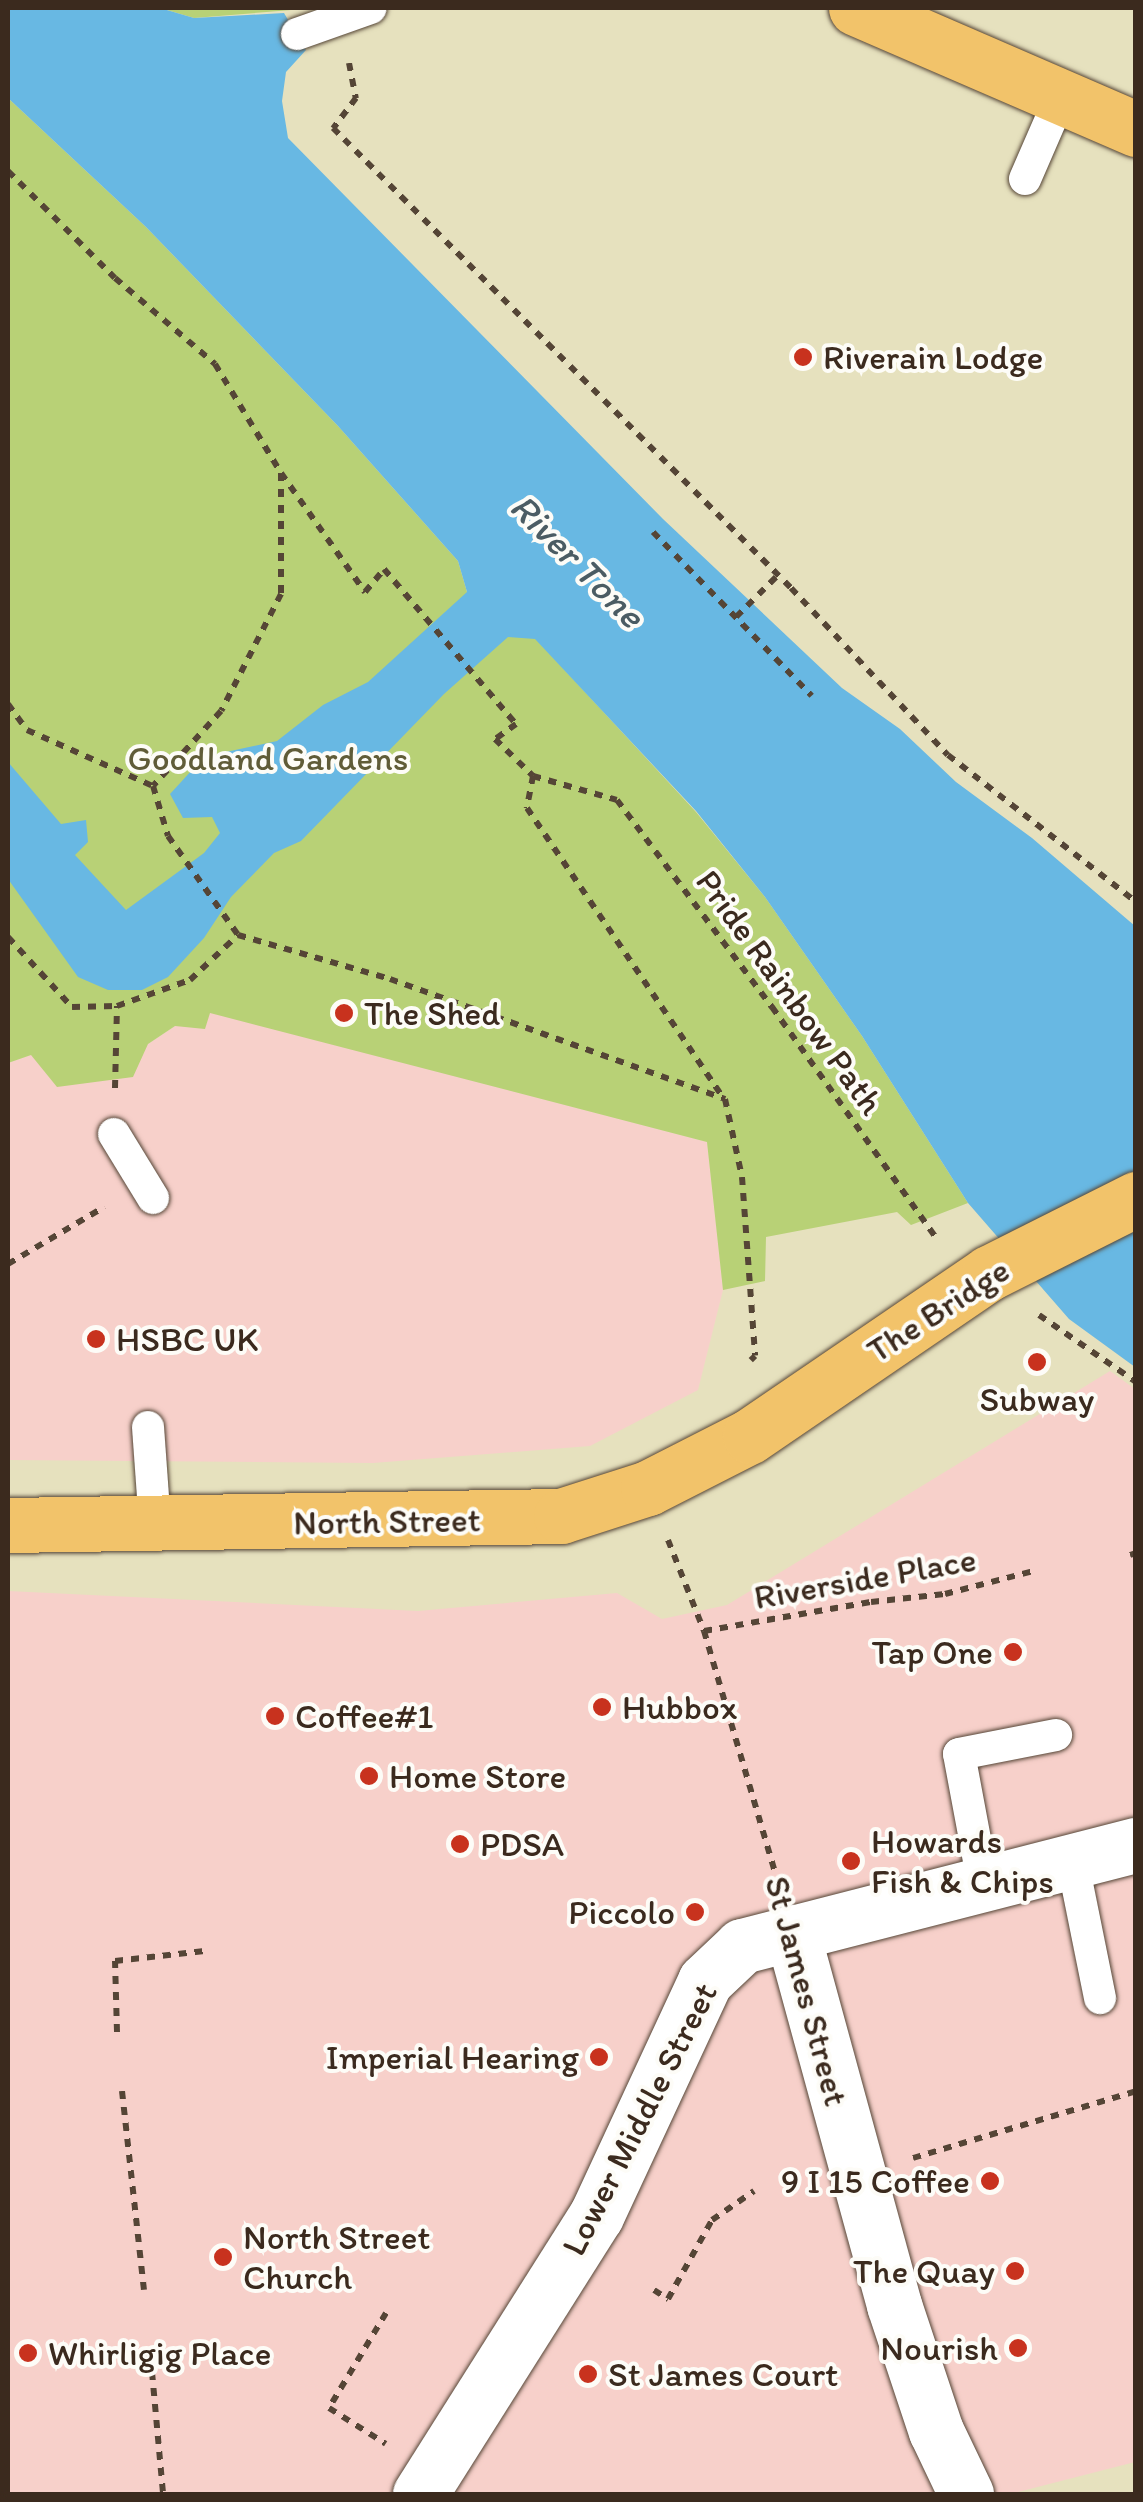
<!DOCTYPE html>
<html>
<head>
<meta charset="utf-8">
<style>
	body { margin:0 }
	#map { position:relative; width:1143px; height:2502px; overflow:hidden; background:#e6e1be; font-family:Itim,sans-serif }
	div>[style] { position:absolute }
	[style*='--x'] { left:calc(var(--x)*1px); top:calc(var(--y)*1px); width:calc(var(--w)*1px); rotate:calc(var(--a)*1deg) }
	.built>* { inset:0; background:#f7d0ca }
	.green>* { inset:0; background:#b8d176 }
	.water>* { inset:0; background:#68b8e3 }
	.path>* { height:6px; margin-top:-3px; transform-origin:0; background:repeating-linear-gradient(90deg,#554536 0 8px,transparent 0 16px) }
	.roads { filter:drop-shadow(0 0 2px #554536) drop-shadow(0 0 2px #554536) }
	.service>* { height:32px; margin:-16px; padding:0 16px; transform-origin:16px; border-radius:16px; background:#fff }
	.minor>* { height:55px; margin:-27.5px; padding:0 27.5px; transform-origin:27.5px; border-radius:27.5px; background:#fff }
	.primary>* { height:55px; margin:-27.5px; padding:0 27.5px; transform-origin:27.5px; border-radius:27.5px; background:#f2c36a }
	.dots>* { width:28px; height:28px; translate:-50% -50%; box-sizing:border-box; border:5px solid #fdfcf7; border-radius:50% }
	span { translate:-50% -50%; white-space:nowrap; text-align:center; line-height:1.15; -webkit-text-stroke:8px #fdfcf7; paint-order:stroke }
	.poi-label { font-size:35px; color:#3b2a1e }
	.left { translate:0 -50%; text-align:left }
	.right { translate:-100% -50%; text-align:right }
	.park-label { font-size:35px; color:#605c38 }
	.street-label { font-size:35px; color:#3b2a1e }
	.water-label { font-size:38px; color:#4b5c63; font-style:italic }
	.frame { position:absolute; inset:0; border:10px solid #3b2a1e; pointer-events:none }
</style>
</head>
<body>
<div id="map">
	<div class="built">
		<div style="clip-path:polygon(209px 1012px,707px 1142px,723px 1290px,698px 1390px,590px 1446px,373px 1463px,8px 1460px,8px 1063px,31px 1055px,148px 1044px,175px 1026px)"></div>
		<div style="clip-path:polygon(1110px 1371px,1135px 1389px,1135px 2462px,1010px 2494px,8px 2494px,8px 1591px,418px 1611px,617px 1593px,662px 1619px,727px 1605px)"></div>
	</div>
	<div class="green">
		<div style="clip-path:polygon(160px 8px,316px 8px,194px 18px)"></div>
		<div style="clip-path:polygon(8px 98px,146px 227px,338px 426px,458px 561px,467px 592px,535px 638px,696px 812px,765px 897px,862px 1036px,968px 1203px,911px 1225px,897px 1212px,766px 1237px,765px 1281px,723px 1290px,707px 1142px,210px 1013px,205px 1029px,175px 1026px,148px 1044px,133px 1077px,57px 1087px,31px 1055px,8px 1063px)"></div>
	</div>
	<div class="water">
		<div style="clip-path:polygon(8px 8px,160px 8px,194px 18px,284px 13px,306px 50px,286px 72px,282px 101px,288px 138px,663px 519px,842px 688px,900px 729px,956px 782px,1032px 838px,1135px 926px,1135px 1367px,1069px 1319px,968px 1203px,862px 1036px,765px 897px,696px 811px,535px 639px,508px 637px,444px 694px,301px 841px,274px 853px,231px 897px,204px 938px,168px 977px,142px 990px,108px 990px,78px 977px,8px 879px,8px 762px,61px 824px,86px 820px,88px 842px,75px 855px,126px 910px,204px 853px,220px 833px,212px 817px,183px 818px,170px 794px,192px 770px,226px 752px,277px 741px,323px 705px,368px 682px,467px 592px,458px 561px,338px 426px,146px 227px,8px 98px)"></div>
	</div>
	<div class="path">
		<div style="--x:349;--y:63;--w:36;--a:79"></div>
		<div style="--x:356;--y:98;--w:38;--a:127"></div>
		<div style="--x:333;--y:128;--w:649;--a:45.12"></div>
		<div style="--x:791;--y:588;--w:229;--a:46.8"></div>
		<div style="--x:948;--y:755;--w:239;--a:38"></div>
		<div style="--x:8;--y:171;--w:151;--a:45"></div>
		<div style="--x:115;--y:278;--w:132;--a:40.7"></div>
		<div style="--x:215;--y:364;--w:127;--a:58.8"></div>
		<div style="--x:281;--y:473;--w:146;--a:54.8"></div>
		<div style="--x:365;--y:592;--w:30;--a:-50"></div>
		<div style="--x:384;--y:569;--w:204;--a:49.6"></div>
		<div style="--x:516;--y:724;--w:26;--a:144"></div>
		<div style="--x:495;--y:739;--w:53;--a:44.2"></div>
		<div style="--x:533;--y:776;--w:87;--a:15.9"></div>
		<div style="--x:617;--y:800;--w:259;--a:53.2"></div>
		<div style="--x:772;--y:1007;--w:285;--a:54.6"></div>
		<div style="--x:281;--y:473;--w:121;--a:90"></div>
		<div style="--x:281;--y:594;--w:131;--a:117.1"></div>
		<div style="--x:221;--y:711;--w:101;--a:132.2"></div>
		<div style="--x:153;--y:786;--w:52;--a:73.3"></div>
		<div style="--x:168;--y:836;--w:121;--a:54.7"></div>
		<div style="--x:238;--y:935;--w:158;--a:16.1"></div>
		<div style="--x:390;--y:979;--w:356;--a:19.7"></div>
		<div style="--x:725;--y:1099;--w:80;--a:77.7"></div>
		<div style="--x:742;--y:1177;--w:179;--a:85.8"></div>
		<div style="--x:755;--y:1356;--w:6;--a:135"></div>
		<div style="--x:653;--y:532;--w:228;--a:45.9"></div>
		<div style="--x:736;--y:617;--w:59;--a:-45"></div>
		<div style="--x:8;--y:704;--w:32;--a:54"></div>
		<div style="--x:27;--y:730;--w:138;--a:24"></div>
		<div style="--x:533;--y:776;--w:33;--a:101"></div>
		<div style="--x:527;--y:808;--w:351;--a:55.9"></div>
		<div style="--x:8;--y:937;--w:95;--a:47.6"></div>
		<div style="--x:72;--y:1007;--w:45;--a:-1.3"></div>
		<div style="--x:117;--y:1006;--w:77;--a:-19.6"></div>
		<div style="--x:190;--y:980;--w:66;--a:-43.2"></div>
		<div style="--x:115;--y:1088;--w:82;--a:-88.6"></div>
		<div style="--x:8;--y:1264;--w:112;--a:-30.7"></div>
		<div style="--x:1039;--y:1315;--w:118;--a:34.6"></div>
		<div style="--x:668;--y:1540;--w:98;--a:68.4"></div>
		<div style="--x:704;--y:1631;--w:255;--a:73.6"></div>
		<div style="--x:1130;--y:1555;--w:6;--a:-18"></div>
		<div style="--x:704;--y:1631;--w:169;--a:-9.9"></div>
		<div style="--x:871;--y:1602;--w:74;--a:-6.2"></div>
		<div style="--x:945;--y:1594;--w:91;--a:-14.6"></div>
		<div style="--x:117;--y:2032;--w:71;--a:-91.6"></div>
		<div style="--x:115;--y:1961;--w:90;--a:-6.4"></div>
		<div style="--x:122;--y:2091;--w:200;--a:83.7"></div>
		<div style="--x:913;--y:2158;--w:233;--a:-16.7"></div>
		<div style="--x:654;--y:2290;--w:17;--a:33"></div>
		<div style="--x:668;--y:2299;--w:90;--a:-60.9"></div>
		<div style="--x:712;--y:2220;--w:51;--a:-34.6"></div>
		<div style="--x:386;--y:2313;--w:111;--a:121"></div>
		<div style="--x:329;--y:2408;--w:67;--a:32.3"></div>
		<div style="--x:152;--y:2372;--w:122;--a:84.8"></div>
	</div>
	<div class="roads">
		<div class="service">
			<div style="--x:297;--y:34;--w:78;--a:-19.4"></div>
			<div style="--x:1025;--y:179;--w:93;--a:-66.5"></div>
			<div style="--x:114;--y:1134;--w:75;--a:58.6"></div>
			<div style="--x:148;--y:1427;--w:98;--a:85.9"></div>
			<div style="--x:1072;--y:1859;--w:142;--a:78.6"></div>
			<div style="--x:983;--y:1882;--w:130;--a:-100.6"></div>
			<div style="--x:959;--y:1754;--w:99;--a:-11.1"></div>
		</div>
		<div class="minor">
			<div style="--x:792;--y:1932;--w:387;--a:74.7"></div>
			<div style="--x:894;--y:2305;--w:133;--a:71.6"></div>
			<div style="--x:936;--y:2431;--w:70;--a:64.5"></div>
			<div style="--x:420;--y:2494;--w:329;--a:-57.7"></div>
			<div style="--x:596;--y:2216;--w:259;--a:-65.1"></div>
			<div style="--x:705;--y:1981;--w:51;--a:-43.4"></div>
			<div style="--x:742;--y:1946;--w:407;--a:-14.4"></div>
		</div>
		<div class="primary">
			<div style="--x:856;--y:8;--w:305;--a:23.4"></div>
			<div style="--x:8;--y:1525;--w:553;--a:-0.93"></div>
			<div style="--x:561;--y:1516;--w:91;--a:-17.8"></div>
			<div style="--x:648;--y:1488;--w:114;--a:-27"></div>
			<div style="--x:750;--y:1436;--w:289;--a:-34.3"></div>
			<div style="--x:989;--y:1273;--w:165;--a:-26.7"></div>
		</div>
	</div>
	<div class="dots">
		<div style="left:803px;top:357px;background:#c8321e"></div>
		<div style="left:344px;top:1013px;background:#c8321e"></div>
		<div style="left:96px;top:1339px;background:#c8321e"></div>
		<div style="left:1037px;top:1362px;background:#c8321e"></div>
		<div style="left:1013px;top:1652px;background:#c8321e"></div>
		<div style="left:602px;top:1707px;background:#c8321e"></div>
		<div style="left:275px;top:1716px;background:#c8321e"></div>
		<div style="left:369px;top:1776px;background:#c8321e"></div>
		<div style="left:460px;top:1844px;background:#c8321e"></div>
		<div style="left:851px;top:1861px;background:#c8321e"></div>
		<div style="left:695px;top:1912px;background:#c8321e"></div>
		<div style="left:599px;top:2057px;background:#c8321e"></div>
		<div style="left:990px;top:2181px;background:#c8321e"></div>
		<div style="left:223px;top:2257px;background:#c8321e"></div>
		<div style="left:1015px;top:2271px;background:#c8321e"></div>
		<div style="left:1018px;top:2348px;background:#c8321e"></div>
		<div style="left:28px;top:2353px;background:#c8321e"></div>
		<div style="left:588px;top:2374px;background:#c8321e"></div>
	</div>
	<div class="poi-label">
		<span class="left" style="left:823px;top:357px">Riverain Lodge</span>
		<span class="left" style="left:364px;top:1013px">The Shed</span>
		<span class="left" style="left:116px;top:1339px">HSBC UK</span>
		<span style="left:1037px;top:1399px">Subway</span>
		<span class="right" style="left:993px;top:1652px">Tap One</span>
		<span class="left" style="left:622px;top:1707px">Hubbox</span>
		<span class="left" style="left:295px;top:1716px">Coffee#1</span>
		<span class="left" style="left:389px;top:1776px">Home Store</span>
		<span class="left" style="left:871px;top:1861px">Howards<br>Fish &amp; Chips</span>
		<span class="left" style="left:480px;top:1844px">PDSA</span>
		<span class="right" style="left:675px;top:1912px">Piccolo</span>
		<span class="right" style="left:579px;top:2057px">Imperial Hearing</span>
		<span class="right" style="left:970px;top:2181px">9 I 15 Coffee</span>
		<span class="left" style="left:243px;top:2257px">North Street<br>Church</span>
		<span class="right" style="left:995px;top:2271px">The Quay</span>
		<span class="right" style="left:998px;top:2348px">Nourish</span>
		<span class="left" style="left:48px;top:2353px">Whirligig Place</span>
		<span class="left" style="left:608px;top:2374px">St James Court</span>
	</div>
	<div class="park-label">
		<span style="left:268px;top:758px">Goodland Gardens</span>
	</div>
	<div class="street-label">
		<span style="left:790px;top:992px;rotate:54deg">Pride Rainbow Path</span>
		<span style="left:938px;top:1310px;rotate:-33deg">The Bridge</span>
		<span style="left:387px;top:1521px;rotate:-1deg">North Street</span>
		<span style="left:865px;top:1578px;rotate:-10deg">Riverside Place</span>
		<span style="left:807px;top:1991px;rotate:75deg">St James Street</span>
		<span style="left:639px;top:2119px;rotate:-63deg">Lower Middle Street</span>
	</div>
	<div class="water-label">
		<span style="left:577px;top:561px;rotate:45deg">River Tone</span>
	</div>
	<div class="frame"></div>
</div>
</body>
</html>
